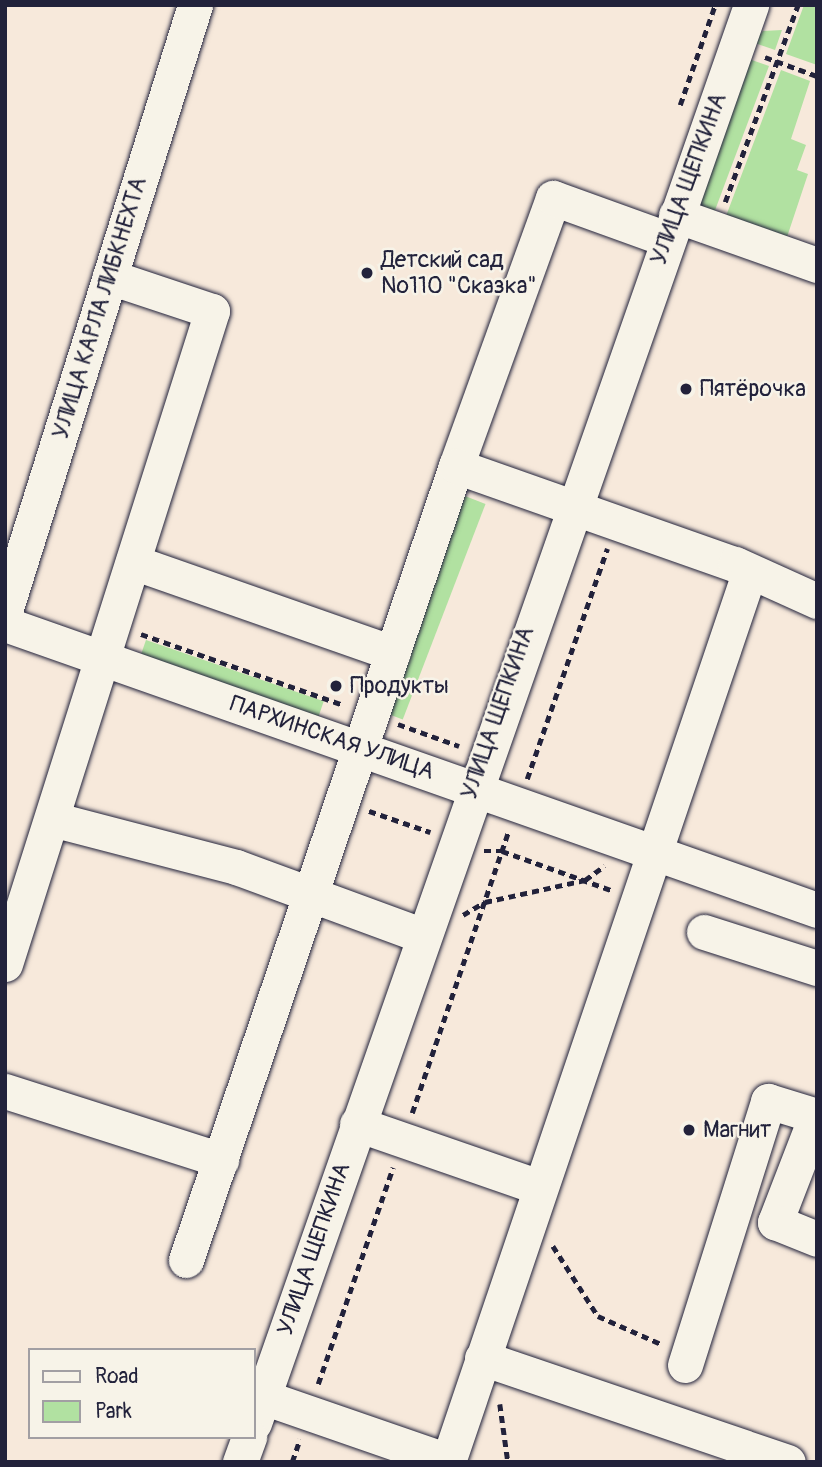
<!DOCTYPE html>
<html>
<head>
<meta charset="utf-8">
<style>
	body { margin:0 }
	#map { position:relative; width:822px; height:1467px; overflow:hidden; background:#f7e9db; font-family:Pangolin,sans-serif }
	div>[style] { position:absolute }
	[style*='--x'] { left:calc(var(--x)*1px); top:calc(var(--y)*1px); width:calc(var(--w)*1px); rotate:calc(var(--a)*1deg) }
	.green>* { inset:0; background:#b1e1a1; transform-origin:0 0 }
	.path>* { height:4.5px; margin-top:-2.25px; transform-origin:0; background:repeating-linear-gradient(90deg,#22223b 0 7px,transparent 0 12px) }
	.roads { filter:drop-shadow(0 0 2px #22223b) drop-shadow(0 0 2px #22223b) }
	.minor>* { height:35px; margin:-17.5px; padding:0 17.5px; transform-origin:17.5px; border-radius:17.5px; background:#f7f3e8 }
	.dots>* { width:19px; height:19px; translate:-50% -50%; box-sizing:border-box; border:4px solid #f7f3e8; border-radius:50% }
	span { translate:-50% -50%; white-space:nowrap; text-align:center; line-height:1.15; -webkit-text-stroke:5px #f7f3e8; paint-order:stroke }
	.street-label { font-size:23px; color:#22223b }
	.poi-label { font-size:23px; color:#22223b }
	.left { translate:0 -50%; text-align:left }
	.frame { position:absolute; inset:0; border:7px solid #22223b; pointer-events:none }
	.legend { position:absolute; left:28px; top:1348px; width:228px; height:91px; box-sizing:border-box; background:#f7f3e8; border:2px solid #a29fa3; margin:0; padding:9px 12px; list-style:none; font-size:21px; color:#22223b }
	.legend li { display:flex; align-items:center; gap:14px; height:35px }
	.legend b { width:35px; border:2px solid #a29fa3 }
</style>
</head>
<body>
<div id="map">
	<div class="green">
		<div style="clip-path:polygon(804px 5px,817px 5px,817px 65px,786px 54px)"></div>
		<div style="clip-path:polygon(782px 30px,775px 50px,752px 42px,763px 31px)"></div>
		<div style="clip-path:polygon(746px 58px,769px 66px,711px 221px,695px 208px)"></div>
		<div style="clip-path:polygon(781px 70px,810px 81px,791px 139px,806px 145px,797px 170px,808px 174px,784px 246px,723px 224px)"></div>
		<div style="left:465px;top:496px;width:22px;height:231px;rotate:21deg"></div>
		<div style="left:146px;top:640px;width:188px;height:18px;rotate:19deg"></div>
	</div>
	<div class="path">
		<div style="--x:765;--y:57;--w:55;--a:20.1"></div>
		<div style="--x:680;--y:105;--w:106;--a:-70.7"></div>
		<div style="--x:725;--y:202;--w:210;--a:-69.7"></div>
		<div style="--x:141;--y:634;--w:215;--a:19.3"></div>
		<div style="--x:398;--y:724;--w:65;--a:19.8"></div>
		<div style="--x:527;--y:779;--w:244;--a:-70.8"></div>
		<div style="--x:369;--y:811;--w:65;--a:19"></div>
		<div style="--x:484;--y:851;--w:18;--a:0"></div>
		<div style="--x:502;--y:851;--w:116;--a:19.7"></div>
		<div style="--x:463;--y:915;--w:26;--a:-31"></div>
		<div style="--x:485;--y:902;--w:102;--a:-12.4"></div>
		<div style="--x:585;--y:880;--w:24;--a:-36"></div>
		<div style="--x:412;--y:1113;--w:296;--a:-71.1"></div>
		<div style="--x:553;--y:1246;--w:83;--a:57.3"></div>
		<div style="--x:598;--y:1316;--w:69;--a:24"></div>
		<div style="--x:318;--y:1384;--w:229;--a:-70.9"></div>
		<div style="--x:500;--y:1404;--w:59;--a:82.1"></div>
		<div style="--x:292;--y:1462;--w:24;--a:-71"></div>
	</div>
	<div class="roads">
		<div class="minor">
			<div style="--x:676;--y:215;--w:150;--a:19.5"></div>
			<div style="--x:456;--y:466;--w:285;--a:-70.1"></div>
			<div style="--x:553;--y:198;--w:121;--a:19.8"></div>
			<div style="--x:133;--y:562;--w:275;--a:19.3"></div>
			<div style="--x:5;--y:611;--w:635;--a:-72.59"></div>
			<div style="--x:5;--y:624;--w:861;--a:19.4"></div>
			<div style="--x:52;--y:819;--w:190;--a:14.6"></div>
			<div style="--x:236;--y:867;--w:197;--a:20.2"></div>
			<div style="--x:704;--y:932;--w:119;--a:17.7"></div>
			<div style="--x:5;--y:964;--w:685;--a:-72.41"></div>
			<div style="--x:212;--y:311;--w:108;--a:-161.6"></div>
			<div style="--x:5;--y:1091;--w:227;--a:17.7"></div>
			<div style="--x:816;--y:1116;--w:114;--a:111.1"></div>
			<div style="--x:775;--y:1222;--w:45;--a:22"></div>
			<div style="--x:357;--y:1124;--w:193;--a:19.1"></div>
			<div style="--x:186;--y:1260;--w:839;--a:-71.22"></div>
			<div style="--x:456;--y:466;--w:296;--a:19.4"></div>
			<div style="--x:735;--y:564;--w:90;--a:24.3"></div>
			<div style="--x:482;--y:1358;--w:323;--a:18.8"></div>
			<div style="--x:685;--y:1365;--w:277;--a:-72.5"></div>
			<div style="--x:768;--y:1101;--w:51;--a:17"></div>
			<div style="--x:263;--y:1397;--w:196;--a:19.1"></div>
			<div style="--x:254;--y:1423;--w:1503;--a:-70.68"></div>
			<div style="--x:240;--y:1462;--w:27;--a:-70"></div>
			<div style="--x:448;--y:1462;--w:939;--a:-71.29"></div>
		</div>
	</div>
	<div class="dots">
		<div style="left:367px;top:273px;background:#22223b"></div>
		<div style="left:686px;top:389px;background:#22223b"></div>
		<div style="left:336px;top:686px;background:#22223b"></div>
		<div style="left:689px;top:1130px;background:#22223b"></div>
	</div>
	<div class="street-label">
		<span style="left:689px;top:179px;rotate:-70deg">УЛИЦА ЩЕПКИНА</span>
		<span style="left:100px;top:308px;rotate:-73deg">УЛИЦА КАРЛА ЛИБКНЕХТА</span>
		<span style="left:498px;top:713px;rotate:-71deg">УЛИЦА ЩЕПКИНА</span>
		<span style="left:332px;top:738px;rotate:19deg">ПАРХИНСКАЯ УЛИЦА</span>
		<span style="left:314px;top:1249px;rotate:-71deg">УЛИЦА ЩЕПКИНА</span>
	</div>
	<div class="poi-label">
		<span class="left" style="left:381px;top:273px">Детский сад<br>№110 "Сказка"</span>
		<span class="left" style="left:700px;top:389px">Пятёрочка</span>
		<span class="left" style="left:350px;top:686px">Продукты</span>
		<span class="left" style="left:703px;top:1130px">Магнит</span>
	</div>
	<div class="frame"></div>
	<ul class="legend">
	<li><b style="height:9px;background:#f7f3e8"></b>Road</li>
	<li><b style="height:19px;background:#b1e1a1"></b>Park</li>
	</ul>
</div>
</body>
</html>
